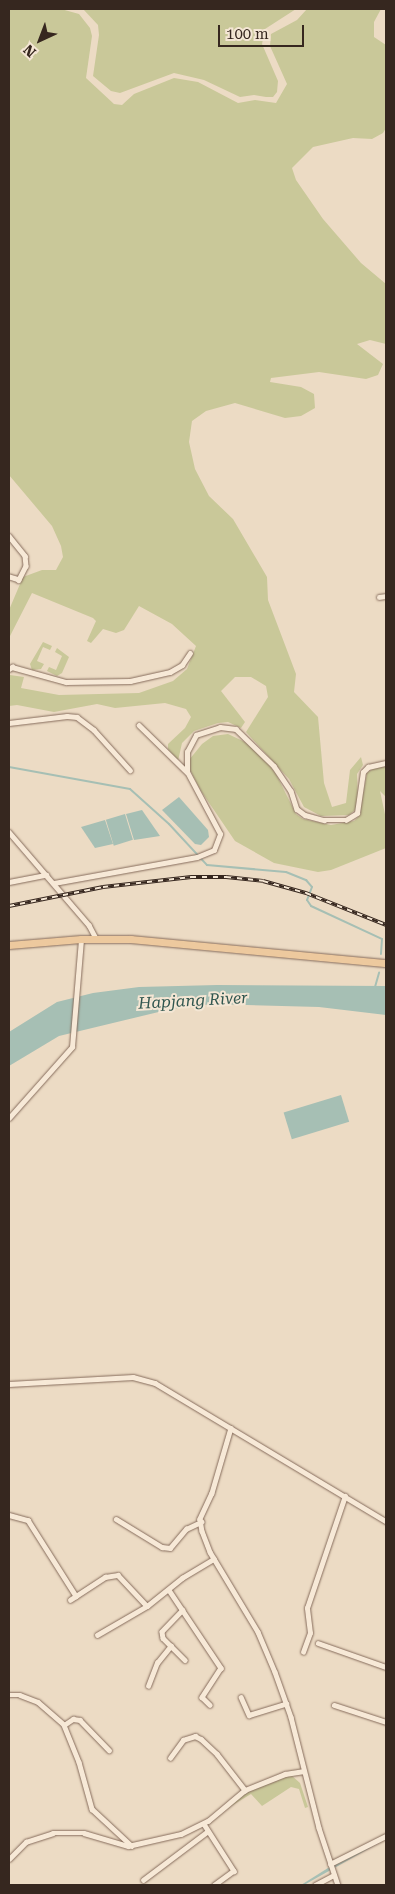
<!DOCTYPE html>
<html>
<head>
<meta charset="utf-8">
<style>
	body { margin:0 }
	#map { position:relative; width:395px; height:1894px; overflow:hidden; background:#ecdbc4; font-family:"Roboto Serif",serif }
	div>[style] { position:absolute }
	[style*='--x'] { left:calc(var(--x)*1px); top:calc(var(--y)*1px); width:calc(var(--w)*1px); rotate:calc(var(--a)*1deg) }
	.green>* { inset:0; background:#c9c899 }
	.water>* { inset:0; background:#a6bfb4; transform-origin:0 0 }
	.stream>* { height:2px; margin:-1px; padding:0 1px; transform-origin:1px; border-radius:1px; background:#a6bfb4 }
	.roads { filter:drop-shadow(0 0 1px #866c5c) drop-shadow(0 0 1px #866c5c) }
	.minor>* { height:4.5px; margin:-2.25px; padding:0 2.25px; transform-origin:2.25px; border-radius:2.25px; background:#f7e9d7 }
	.primary>* { height:7px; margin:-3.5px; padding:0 3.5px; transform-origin:3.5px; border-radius:3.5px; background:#edc99e }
	.rail>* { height:4px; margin-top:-2px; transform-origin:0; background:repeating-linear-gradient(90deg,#f4e6d4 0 5.5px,#36271f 0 11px); box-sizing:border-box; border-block:1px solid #36271f }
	span { translate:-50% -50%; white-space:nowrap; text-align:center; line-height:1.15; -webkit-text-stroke:4px #f4e6d4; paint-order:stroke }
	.water-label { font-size:16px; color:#2f554e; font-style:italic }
	.frame { position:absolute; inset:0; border:10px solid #36271f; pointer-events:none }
	.north { position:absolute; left:15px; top:15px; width:50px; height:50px; -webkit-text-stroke:4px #f4e6d4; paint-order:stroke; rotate:223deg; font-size:14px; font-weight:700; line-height:20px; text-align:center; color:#36271f }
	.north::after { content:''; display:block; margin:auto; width:18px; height:22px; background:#36271f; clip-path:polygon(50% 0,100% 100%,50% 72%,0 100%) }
	.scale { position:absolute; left:218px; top:25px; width:86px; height:22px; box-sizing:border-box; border:2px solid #36271f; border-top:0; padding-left:6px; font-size:15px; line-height:18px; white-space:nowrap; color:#36271f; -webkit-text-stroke:4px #f4e6d4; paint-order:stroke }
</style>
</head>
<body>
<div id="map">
	<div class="green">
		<div style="clip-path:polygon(9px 9px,61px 9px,79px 14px,90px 28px,92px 36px,86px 78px,114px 104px,122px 105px,134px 94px,174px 78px,198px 82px,238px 103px,255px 100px,276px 103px,287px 84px,270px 46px,271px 34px,297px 20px,307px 9px,381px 9px,374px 22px,374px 37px,386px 45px,386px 128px,383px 133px,372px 139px,353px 138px,313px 147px,292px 168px,296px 180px,323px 219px,361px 263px,386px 284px,386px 344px,370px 340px,357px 344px,383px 364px,378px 375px,366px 379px,319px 372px,271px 378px,270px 382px,301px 387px,314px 394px,315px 408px,301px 416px,285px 418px,235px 403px,206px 411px,192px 421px,189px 442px,195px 469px,209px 496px,233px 519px,267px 577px,268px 600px,296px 674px,294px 692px,318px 717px,324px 783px,332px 807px,346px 803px,350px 770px,361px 757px,363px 765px,357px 774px,358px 802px,355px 810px,349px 815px,321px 816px,304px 807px,289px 779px,246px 732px,268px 697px,266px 686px,251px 677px,235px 677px,221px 691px,245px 722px,241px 728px,228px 722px,218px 723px,194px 731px,182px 743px,178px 761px,168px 749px,168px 744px,185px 728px,191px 717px,186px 709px,165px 703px,115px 708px,97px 704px,54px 712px,17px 705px,9px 706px,10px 675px,24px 677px,21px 688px,59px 695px,139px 693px,173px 681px,187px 669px,196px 646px,172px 624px,139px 606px,124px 630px,116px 633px,103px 629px,91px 643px,87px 641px,96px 621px,93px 618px,32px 593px,9px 638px,9px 610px,23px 577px,42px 570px,56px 570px,63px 557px,61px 546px,52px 526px,9px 475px)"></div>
		<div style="clip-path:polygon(83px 9px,296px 9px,265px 29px,262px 44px,278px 81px,277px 92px,273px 97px,266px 97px,254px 95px,240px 97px,204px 80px,174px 73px,120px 93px,111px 91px,93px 76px,99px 35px,98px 25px)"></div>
		<div style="clip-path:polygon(43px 642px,52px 646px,50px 650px,43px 647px,37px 661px,44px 664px,41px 669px,32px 670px,30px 664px)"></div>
		<div style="clip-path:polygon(57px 648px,69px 657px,62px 673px,57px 676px,47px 671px,49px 667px,56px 670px,62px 656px,55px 652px)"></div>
		<div style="clip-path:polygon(228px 734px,245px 742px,262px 756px,276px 774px,296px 814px,303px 819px,331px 825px,354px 821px,359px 816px,367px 773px,377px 766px,386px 766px,386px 797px,380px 791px,386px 819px,386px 848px,331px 870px,318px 872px,274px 863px,235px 841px,201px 791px,190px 770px,189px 760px,202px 744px,213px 736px)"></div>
		<div style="clip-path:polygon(291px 1775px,300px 1783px,308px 1807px,305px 1808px,299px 1789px,291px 1787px,262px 1806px,251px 1794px,223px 1811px,251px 1789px)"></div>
	</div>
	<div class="water">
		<div style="clip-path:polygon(179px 797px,208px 830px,209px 837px,201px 845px,195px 844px,162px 810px)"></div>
		<div style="clip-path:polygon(142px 810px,160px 836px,134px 840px,126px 814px)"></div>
		<div style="left:125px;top:814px;width:27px;height:20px;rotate:73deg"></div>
		<div style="clip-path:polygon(105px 820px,113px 844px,95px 848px,81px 827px)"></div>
		<div style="clip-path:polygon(217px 985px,386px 986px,386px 1015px,319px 1007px,212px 1004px,171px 1009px,59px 1036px,9px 1066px,9px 1032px,57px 1002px,93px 993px,139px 987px)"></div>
		<div style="left:341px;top:1095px;width:28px;height:60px;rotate:73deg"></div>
		<div style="clip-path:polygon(386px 1839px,304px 1885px,301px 1885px,328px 1868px)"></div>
	</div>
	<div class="stream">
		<div style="--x:9;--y:767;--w:123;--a:10.3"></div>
		<div style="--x:130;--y:789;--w:52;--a:41.9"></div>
		<div style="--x:169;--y:824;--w:56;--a:47.2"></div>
		<div style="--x:207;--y:865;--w:79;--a:5.1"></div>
		<div style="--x:286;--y:872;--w:22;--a:22"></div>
		<div style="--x:306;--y:880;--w:9;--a:49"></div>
		<div style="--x:312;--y:887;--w:14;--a:111"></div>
		<div style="--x:307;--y:900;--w:7;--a:56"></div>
		<div style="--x:311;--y:906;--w:78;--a:24.9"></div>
		<div style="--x:382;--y:939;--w:15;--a:94"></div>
		<div style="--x:375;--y:987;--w:15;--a:-74"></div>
	</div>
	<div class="roads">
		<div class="minor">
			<div style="--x:9;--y:536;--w:26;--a:51"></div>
			<div style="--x:25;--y:556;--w:10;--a:84"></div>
			<div style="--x:26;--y:566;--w:16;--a:117"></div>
			<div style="--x:19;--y:580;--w:10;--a:-163"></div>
			<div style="--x:379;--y:597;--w:7;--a:-8"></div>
			<div style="--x:9;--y:669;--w:4;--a:-34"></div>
			<div style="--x:12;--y:667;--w:56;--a:15.5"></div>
			<div style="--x:66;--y:682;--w:64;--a:-0.9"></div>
			<div style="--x:130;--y:681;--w:41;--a:-12.7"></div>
			<div style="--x:170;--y:672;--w:14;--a:-30"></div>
			<div style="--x:182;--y:665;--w:14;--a:-56"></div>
			<div style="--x:9;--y:723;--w:58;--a:-6.9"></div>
			<div style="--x:67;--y:716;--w:10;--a:6"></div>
			<div style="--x:77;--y:717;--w:21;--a:37"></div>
			<div style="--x:94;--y:730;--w:54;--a:48"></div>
			<div style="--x:139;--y:725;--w:67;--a:44.4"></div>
			<div style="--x:9;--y:832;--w:123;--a:49.3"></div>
			<div style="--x:89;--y:925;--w:15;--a:62"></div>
			<div style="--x:9;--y:882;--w:38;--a:-11"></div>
			<div style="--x:54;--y:883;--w:145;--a:-10.3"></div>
			<div style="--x:197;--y:857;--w:18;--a:-22"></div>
			<div style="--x:214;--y:850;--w:17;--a:-69"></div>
			<div style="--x:220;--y:834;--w:70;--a:-118"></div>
			<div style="--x:187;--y:772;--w:20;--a:-90"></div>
			<div style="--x:187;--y:752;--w:19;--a:-62"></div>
			<div style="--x:196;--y:735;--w:25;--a:-18"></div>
			<div style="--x:220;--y:727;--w:16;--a:7"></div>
			<div style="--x:236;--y:729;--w:53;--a:44.2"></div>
			<div style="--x:274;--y:766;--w:30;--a:56"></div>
			<div style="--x:291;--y:791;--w:19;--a:72"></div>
			<div style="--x:297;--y:809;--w:10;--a:37"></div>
			<div style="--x:305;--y:815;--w:20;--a:15"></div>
			<div style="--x:324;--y:820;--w:22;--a:0"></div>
			<div style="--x:346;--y:820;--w:13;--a:-32"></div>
			<div style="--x:357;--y:813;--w:41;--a:-81.7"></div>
			<div style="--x:363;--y:772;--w:7;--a:-45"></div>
			<div style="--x:368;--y:767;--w:18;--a:-13"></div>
			<div style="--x:9;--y:1118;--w:95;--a:-48.4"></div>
			<div style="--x:72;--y:1047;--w:108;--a:-85.2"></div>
			<div style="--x:9;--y:1384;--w:124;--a:-3.2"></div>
			<div style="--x:133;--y:1377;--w:23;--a:15"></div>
			<div style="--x:155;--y:1383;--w:269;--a:30.9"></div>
			<div style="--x:231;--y:1428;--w:68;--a:106.3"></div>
			<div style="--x:212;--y:1493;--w:29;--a:115"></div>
			<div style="--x:200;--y:1519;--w:12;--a:81"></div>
			<div style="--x:202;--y:1531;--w:22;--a:69"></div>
			<div style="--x:210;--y:1552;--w:93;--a:59"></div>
			<div style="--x:258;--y:1632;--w:43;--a:67"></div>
			<div style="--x:275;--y:1672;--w:48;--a:70.4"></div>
			<div style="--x:291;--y:1717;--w:114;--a:75.8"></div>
			<div style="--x:319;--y:1828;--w:60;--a:71.6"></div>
			<div style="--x:9;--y:1515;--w:20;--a:15"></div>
			<div style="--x:28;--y:1520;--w:90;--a:57.7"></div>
			<div style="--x:116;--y:1519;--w:54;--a:31.3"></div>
			<div style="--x:162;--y:1547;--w:8;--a:7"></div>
			<div style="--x:170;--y:1548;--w:25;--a:-50"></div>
			<div style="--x:186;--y:1529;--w:17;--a:-25"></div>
			<div style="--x:169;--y:1590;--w:94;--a:56.3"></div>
			<div style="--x:221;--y:1668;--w:35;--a:123"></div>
			<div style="--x:202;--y:1697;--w:11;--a:45"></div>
			<div style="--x:70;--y:1600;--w:42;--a:-33.3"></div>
			<div style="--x:105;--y:1577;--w:13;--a:-9"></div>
			<div style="--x:118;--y:1575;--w:42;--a:46.9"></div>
			<div style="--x:183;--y:1610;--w:30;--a:134"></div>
			<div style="--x:162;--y:1632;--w:6;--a:81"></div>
			<div style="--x:163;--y:1638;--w:31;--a:45"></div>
			<div style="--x:97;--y:1635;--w:58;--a:-30.1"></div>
			<div style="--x:147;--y:1606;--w:45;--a:-38.7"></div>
			<div style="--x:182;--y:1578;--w:37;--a:-31"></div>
			<div style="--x:318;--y:1643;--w:72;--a:19.4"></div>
			<div style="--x:303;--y:1652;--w:20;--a:-70"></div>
			<div style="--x:310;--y:1633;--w:25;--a:-97"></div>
			<div style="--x:307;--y:1608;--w:118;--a:-71.3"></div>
			<div style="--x:148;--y:1686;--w:25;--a:-69"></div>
			<div style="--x:157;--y:1663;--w:22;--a:-51"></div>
			<div style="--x:9;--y:1695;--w:11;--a:0"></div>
			<div style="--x:20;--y:1695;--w:19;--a:21"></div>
			<div style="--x:38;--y:1702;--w:35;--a:41"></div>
			<div style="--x:64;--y:1725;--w:40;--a:68"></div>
			<div style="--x:79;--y:1762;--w:49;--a:74.5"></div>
			<div style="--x:92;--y:1809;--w:54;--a:42.8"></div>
			<div style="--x:241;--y:1697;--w:20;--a:66"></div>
			<div style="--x:249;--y:1715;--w:39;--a:-17"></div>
			<div style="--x:334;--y:1705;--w:55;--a:18.1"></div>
			<div style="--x:64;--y:1725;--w:11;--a:-34"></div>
			<div style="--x:73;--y:1719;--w:7;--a:8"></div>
			<div style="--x:80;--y:1720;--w:42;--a:46"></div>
			<div style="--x:170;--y:1758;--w:22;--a:-54"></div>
			<div style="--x:183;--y:1740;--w:13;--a:-18"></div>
			<div style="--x:195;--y:1736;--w:7;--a:27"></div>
			<div style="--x:201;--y:1739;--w:22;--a:43"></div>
			<div style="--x:217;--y:1754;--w:46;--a:52.1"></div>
			<div style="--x:204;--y:1824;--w:56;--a:57.4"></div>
			<div style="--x:234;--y:1871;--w:24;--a:144"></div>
			<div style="--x:9;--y:1859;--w:24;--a:-45"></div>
			<div style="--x:26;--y:1842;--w:28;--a:-18"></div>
			<div style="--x:53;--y:1833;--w:31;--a:0"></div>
			<div style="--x:84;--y:1833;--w:46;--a:16.5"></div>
			<div style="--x:128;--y:1846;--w:54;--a:-12.8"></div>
			<div style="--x:181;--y:1834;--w:30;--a:-26"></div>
			<div style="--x:208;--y:1821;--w:48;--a:-40"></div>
			<div style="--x:245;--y:1790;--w:43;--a:-21.8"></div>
			<div style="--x:285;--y:1774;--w:19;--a:-9"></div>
			<div style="--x:330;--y:1864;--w:63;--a:-26.6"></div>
			<div style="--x:143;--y:1880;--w:80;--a:-36.9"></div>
			<div style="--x:315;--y:1885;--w:21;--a:-28"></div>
		</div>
		<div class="primary">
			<div style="--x:9;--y:945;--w:72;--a:-4.8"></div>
			<div style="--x:81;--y:939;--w:50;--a:0"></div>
			<div style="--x:131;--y:939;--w:256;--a:5.4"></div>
		</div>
	</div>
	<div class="rail">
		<div style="--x:9;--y:906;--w:96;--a:-11.4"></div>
		<div style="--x:103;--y:887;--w:89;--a:-6.5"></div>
		<div style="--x:191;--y:877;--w:35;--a:0"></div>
		<div style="--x:226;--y:877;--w:37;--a:6"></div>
		<div style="--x:263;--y:881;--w:45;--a:15.6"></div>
		<div style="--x:306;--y:893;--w:86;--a:21.8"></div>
	</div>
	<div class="water-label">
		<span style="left:193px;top:1001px;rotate:-3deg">Hapjang River</span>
	</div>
	<div class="frame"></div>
	<div class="north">N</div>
	<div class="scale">100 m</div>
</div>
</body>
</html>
